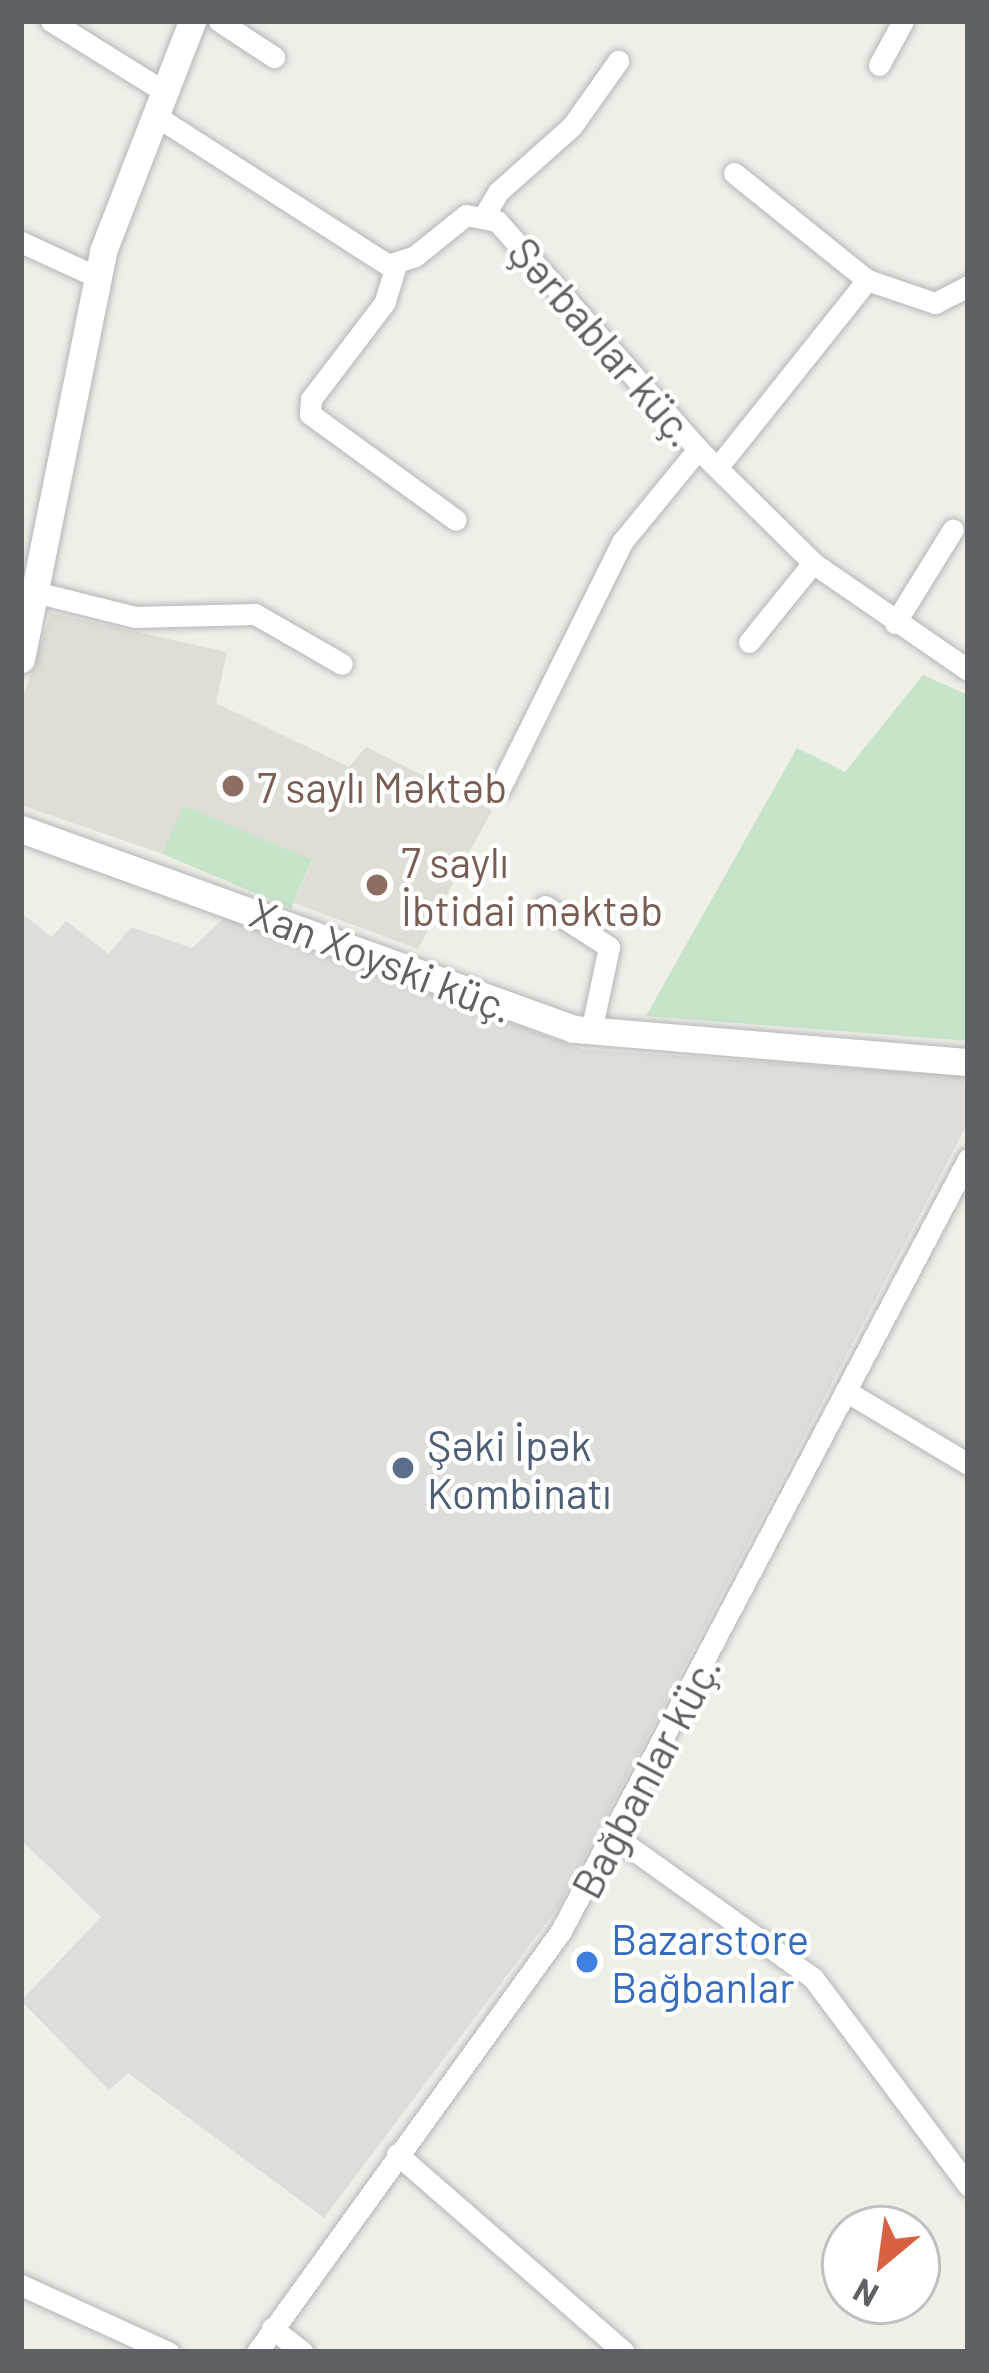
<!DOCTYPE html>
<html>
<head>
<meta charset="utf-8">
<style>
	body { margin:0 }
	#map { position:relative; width:989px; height:2373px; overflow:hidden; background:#efeee7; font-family:Barlow,sans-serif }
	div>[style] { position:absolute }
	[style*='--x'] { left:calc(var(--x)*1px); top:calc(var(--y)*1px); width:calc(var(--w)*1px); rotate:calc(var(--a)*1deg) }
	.industrial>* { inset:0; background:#deddd9 }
	.education>* { inset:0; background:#dfddd5 }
	.green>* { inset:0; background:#c6e4ca; transform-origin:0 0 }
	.roads { filter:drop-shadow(0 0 3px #b4b6ba) drop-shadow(0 0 3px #b4b6ba) }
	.minor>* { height:21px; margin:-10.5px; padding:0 10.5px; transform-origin:10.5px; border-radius:10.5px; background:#fff }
	.tertiary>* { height:27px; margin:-13.5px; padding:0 13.5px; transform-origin:13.5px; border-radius:13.5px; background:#fff }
	.dots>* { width:33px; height:33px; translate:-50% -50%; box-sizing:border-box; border:6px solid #fff; border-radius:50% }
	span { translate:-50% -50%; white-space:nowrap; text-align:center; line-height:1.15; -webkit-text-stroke:9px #fff; paint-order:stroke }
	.street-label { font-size:42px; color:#5e6165 }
	.education-label { font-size:42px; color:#785e54 }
	.left { translate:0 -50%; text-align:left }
	.service-label { font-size:42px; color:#4e5e75 }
	.shop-label { font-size:42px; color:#366cbe }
	.frame { position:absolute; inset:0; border:24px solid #5e6165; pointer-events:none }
	.north { position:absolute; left:821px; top:2205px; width:120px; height:120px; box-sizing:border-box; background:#fff; border:3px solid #bfc0c1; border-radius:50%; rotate:209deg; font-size:33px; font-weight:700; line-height:48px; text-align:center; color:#5e6165 }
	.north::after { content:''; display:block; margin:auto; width:42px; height:54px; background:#d96143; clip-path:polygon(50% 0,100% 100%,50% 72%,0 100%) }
</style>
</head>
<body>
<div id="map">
	<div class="industrial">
		<div style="clip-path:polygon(21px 913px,52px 937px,66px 921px,109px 954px,131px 927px,192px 948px,224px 918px,581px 1049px,962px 1076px,968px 1089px,968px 1122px,559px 1906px,324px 2218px,128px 2073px,109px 2090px,21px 2001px,101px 1917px,21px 1840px)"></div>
	</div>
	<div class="education">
		<div style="clip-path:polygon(51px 613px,227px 652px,216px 703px,349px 767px,366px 747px,492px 810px,418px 949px,294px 903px,312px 861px,184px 805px,163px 854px,21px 805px,21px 703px)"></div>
	</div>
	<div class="green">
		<div style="clip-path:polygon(923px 675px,968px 695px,968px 1041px,646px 1016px,797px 748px,845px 772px)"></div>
		<div style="left:183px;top:805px;width:140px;height:53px;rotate:23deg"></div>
	</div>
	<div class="roads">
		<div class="minor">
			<div style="--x:51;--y:21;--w:134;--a:31.9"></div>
			<div style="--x:219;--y:21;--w:66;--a:33.2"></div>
			<div style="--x:879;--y:65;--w:50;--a:-61.4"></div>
			<div style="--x:156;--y:116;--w:276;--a:32.7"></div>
			<div style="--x:388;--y:265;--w:28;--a:-18"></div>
			<div style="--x:415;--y:256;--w:65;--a:-38.8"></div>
			<div style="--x:466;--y:215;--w:32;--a:11"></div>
			<div style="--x:497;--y:221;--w:304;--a:48.6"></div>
			<div style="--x:698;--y:449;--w:162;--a:44.7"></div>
			<div style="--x:813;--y:563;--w:188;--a:34.6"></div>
			<div style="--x:734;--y:173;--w:171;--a:38.8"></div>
			<div style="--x:485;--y:214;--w:26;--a:-59"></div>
			<div style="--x:498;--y:192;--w:99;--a:-41.7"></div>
			<div style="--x:572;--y:126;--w:80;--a:-54.7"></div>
			<div style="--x:21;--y:242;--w:84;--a:24.7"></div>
			<div style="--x:396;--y:265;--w:39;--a:107"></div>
			<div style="--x:385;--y:302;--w:122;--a:127.3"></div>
			<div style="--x:311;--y:399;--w:15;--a:94"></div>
			<div style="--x:310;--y:414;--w:180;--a:36"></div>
			<div style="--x:717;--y:468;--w:241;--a:-51.4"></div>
			<div style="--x:867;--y:280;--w:72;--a:18.7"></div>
			<div style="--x:935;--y:303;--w:37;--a:-27"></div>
			<div style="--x:39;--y:593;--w:99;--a:14"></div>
			<div style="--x:135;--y:617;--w:120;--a:-1.4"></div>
			<div style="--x:255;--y:614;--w:100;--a:29.9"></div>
			<div style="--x:895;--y:623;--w:110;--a:-58.3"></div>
			<div style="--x:749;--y:642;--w:102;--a:-51"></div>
			<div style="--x:500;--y:788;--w:275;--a:-63.6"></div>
			<div style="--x:622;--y:542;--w:120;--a:-50.7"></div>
			<div style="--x:545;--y:906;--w:76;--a:32.6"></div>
			<div style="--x:609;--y:947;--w:87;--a:102"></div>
			<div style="--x:849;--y:1393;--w:139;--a:30.8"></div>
			<div style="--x:614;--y:1836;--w:244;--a:35.5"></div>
			<div style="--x:813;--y:1978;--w:259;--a:53.2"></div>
			<div style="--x:397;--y:2154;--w:301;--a:41.1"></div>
			<div style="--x:21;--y:2285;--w:162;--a:24.5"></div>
			<div style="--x:272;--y:2328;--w:39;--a:38"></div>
			<div style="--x:257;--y:2352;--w:519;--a:-54.17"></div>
			<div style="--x:561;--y:1931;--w:873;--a:-62.2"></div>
		</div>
		<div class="tertiary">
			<div style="--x:21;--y:659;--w:416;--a:-78.6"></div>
			<div style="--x:103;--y:251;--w:247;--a:-68.8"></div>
			<div style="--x:21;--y:829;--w:588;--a:19.88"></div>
			<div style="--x:574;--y:1029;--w:395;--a:4.8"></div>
		</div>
	</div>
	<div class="dots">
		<div style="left:233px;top:786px;background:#8d6e63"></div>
		<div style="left:377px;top:885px;background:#8d6e63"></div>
		<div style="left:403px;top:1468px;background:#5c6f8a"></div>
		<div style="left:587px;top:1962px;background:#3f7fe0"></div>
	</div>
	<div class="street-label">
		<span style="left:604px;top:341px;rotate:49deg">Şərbablar küç.</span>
		<span style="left:382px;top:959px;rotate:21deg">Xan Xoyski küç.</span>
		<span style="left:645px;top:1776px;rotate:-62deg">Bağbanlar küç.</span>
	</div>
	<div class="education-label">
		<span class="left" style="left:257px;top:786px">7 saylı Məktəb</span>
		<span class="left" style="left:401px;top:885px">7 saylı<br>İbtidai məktəb</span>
	</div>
	<div class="service-label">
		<span class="left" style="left:427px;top:1468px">Şəki İpək<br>Kombinatı</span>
	</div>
	<div class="shop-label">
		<span class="left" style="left:611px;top:1962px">Bazarstore<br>Bağbanlar</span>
	</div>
	<div class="frame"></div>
	<div class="north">N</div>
</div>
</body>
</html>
